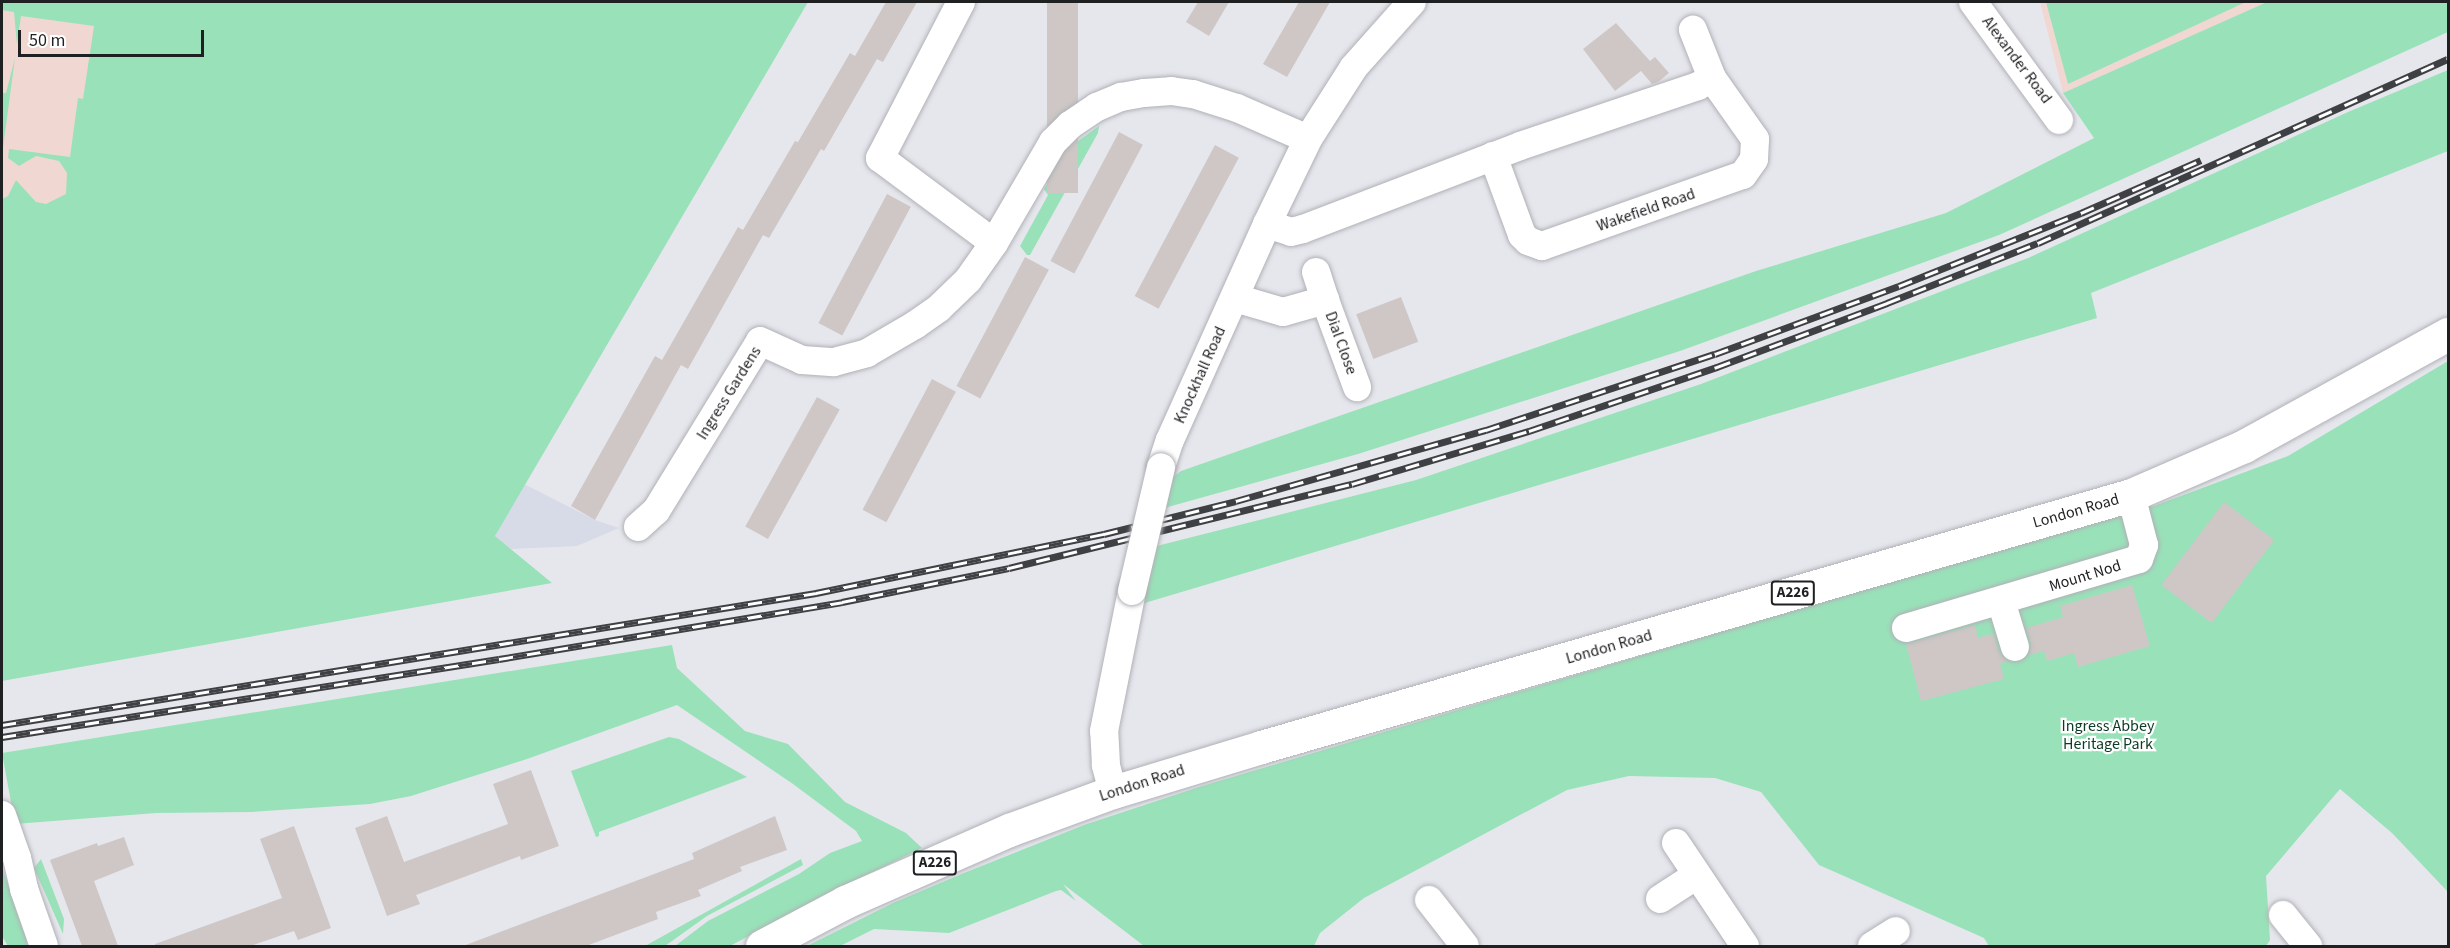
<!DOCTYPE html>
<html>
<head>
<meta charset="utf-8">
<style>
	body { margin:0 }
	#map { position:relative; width:2450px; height:948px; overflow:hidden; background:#e6e7ed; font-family:"Source Sans 3",sans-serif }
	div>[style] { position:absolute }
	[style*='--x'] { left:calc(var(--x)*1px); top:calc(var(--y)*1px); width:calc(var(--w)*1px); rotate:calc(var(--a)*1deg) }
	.built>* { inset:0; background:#d7dae7 }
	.education>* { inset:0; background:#f1d7d2 }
	.green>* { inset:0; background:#99e2b9 }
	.building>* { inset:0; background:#cec7c6; transform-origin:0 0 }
	.roads { filter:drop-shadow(0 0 2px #b0b1b6) drop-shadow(0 0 2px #b0b1b6) }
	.street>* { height:28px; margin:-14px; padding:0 14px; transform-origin:14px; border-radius:14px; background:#fff }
	.primary>* { height:33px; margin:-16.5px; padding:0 16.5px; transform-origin:16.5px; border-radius:16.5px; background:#fff }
	.rail>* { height:7px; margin-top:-3.5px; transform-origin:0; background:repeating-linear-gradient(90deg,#fff 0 14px,#3f4043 0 28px); box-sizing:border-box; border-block:2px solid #3f4043 }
	.bridges { filter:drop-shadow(0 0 2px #b0b1b6) drop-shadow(0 0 2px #b0b1b6) }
	.street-bridge>* { height:28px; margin:-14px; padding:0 14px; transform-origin:14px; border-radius:14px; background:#fff }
	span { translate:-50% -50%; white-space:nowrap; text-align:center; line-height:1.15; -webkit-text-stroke:4.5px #fff; paint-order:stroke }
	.shield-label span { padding:2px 4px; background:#fff; border:2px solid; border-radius:4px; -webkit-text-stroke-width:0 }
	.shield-label { font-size:15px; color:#1f2022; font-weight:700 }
	.street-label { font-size:16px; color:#1f2022 }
	.park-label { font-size:16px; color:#0b3b25 }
	.frame { position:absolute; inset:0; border:3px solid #1f2022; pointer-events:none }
	.scale { position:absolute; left:18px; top:30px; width:186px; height:27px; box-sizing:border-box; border:3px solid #1f2022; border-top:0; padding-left:8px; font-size:18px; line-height:21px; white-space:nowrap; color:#1f2022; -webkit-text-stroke:4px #fff; paint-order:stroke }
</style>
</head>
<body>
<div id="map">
	<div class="built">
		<div style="clip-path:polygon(524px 484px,595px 520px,619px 528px,577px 546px,511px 549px,495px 536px)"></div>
	</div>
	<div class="education">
		<div style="clip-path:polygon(2px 2px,98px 2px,63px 241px,4px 198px,2px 199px)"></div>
		<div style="clip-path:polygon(2040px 2px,2267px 2px,2063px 93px)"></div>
	</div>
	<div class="green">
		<div style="clip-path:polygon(2px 2px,808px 2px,495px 536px,552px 583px,2px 681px,2px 199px,8px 196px,16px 180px,36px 202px,46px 204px,66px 194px,67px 173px,59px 161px,36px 156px,19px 166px,8px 158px,9px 149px,70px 157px,78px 98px,83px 99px,94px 26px,21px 16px,17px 45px,14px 12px,2px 10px)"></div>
		<div style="clip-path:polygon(2046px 2px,2246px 2px,2068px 84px)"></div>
		<div style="clip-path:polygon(2267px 2px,2448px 2px,2448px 32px,1999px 235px,1680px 351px,1358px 454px,1150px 512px,1155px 491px,1181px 471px,1756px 271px,1946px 213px,2094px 138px,2063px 93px)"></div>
		<div style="clip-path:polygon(15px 58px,3px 148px,2px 156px,2px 93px,6px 93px)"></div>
		<div style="clip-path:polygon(2448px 70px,2448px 151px,2091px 293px,2097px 318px,1128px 608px,1141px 550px,1416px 480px,1701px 384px,2028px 258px,2348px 112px)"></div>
		<div style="clip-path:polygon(1099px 126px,1098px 133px,1030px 255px,1027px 255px,1020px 246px,1048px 195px,1044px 189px,1074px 144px)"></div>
		<div style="clip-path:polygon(2448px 361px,2448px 892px,2392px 833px,2340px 789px,2266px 876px,2270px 940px,2266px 946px,1989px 946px,1984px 938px,1819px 865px,1761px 792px,1715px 778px,1629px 776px,1567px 790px,1364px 898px,1320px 933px,1314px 946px,1144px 946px,1063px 884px,1076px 901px,1061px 890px,1056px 891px,949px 933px,874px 929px,840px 946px,807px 946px,893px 903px,964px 873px,1084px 825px,1199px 787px,1899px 579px,1996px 547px,2154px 506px,2288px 456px)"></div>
		<div style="clip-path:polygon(672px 645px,677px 668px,745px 731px,788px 744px,845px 802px,906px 833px,922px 848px,823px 896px,730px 946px,675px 946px,708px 921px,799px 874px,830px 853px,862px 841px,856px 831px,793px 784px,677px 705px,527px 759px,411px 796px,370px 804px,251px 812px,156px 813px,15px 824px,2px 753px)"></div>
		<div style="clip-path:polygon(669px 737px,679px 739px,747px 777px,599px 832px,599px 836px,596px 837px,571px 771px)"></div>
		<div style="clip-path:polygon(41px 859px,64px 919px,63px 934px,34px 868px)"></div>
		<div style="clip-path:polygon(801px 859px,803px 865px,707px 916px,665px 946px,645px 946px)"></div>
		<div style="clip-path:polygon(2px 867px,26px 938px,27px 946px,8px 946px,2px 936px)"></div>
	</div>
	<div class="building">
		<div style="clip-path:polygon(886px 2px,917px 2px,883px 62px,877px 59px,824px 151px,821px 149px,769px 238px,763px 235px,688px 369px,681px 365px,595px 520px,571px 506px,655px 356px,662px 360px,738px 227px,743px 230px,795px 141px,798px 142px,850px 53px,855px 56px)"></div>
		<div style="left:1047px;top:2px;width:31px;height:191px"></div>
		<div style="clip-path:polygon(1198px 2px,1229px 2px,1209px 36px,1186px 22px)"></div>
		<div style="clip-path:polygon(1299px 2px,1330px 2px,1287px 77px,1263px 64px)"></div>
		<div style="clip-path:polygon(1616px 23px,1650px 61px,1655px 57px,1669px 73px,1658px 82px,1652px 84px,1641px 71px,1615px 91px,1583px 49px)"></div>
		<div style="left:1119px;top:132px;width:27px;height:146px;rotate:28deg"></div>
		<div style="left:1215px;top:145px;width:27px;height:171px;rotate:28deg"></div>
		<div style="left:887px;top:194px;width:27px;height:146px;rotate:28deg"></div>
		<div style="left:1025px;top:257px;width:27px;height:146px;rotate:28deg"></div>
		<div style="left:1401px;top:297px;width:48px;height:48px;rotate:69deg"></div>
		<div style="left:932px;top:379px;width:27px;height:148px;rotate:28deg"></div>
		<div style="left:817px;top:397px;width:26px;height:148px;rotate:29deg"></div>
		<div style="left:2224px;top:502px;width:63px;height:104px;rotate:37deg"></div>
		<div style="clip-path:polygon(2132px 585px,2150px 646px,2078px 667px,2074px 653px,2047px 661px,2044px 651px,2029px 655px,2031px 643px,2026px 628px,2063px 617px,2060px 606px)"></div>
		<div style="clip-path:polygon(1975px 625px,1978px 638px,1992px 634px,1995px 637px,1999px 652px,2008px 661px,2000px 664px,2004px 679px,1921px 701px,1906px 644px)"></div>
		<div style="clip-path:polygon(531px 770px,559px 846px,521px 860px,520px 856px,416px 895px,420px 904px,387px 916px,355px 828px,387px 816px,404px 862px,508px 824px,493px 784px)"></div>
		<div style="clip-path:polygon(775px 816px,787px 850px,740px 867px,742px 871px,698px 890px,701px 896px,656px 912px,658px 919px,586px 946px,463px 946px,694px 859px,692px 853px)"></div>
		<div style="clip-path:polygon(294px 826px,331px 928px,298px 940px,294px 931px,250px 946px,155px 946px,155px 944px,282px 898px,260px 839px)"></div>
		<div style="clip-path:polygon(124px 837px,134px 865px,94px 881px,118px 946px,82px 946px,50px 860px,97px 843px,98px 846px)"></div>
	</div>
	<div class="roads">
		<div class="street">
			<div style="--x:961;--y:2;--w:176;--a:117.4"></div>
			<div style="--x:880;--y:158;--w:142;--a:36.7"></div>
			<div style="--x:1973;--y:2;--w:146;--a:53.9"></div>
			<div style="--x:1493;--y:156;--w:84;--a:69.8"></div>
			<div style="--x:1522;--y:235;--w:8;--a:45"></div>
			<div style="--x:1528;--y:241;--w:15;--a:20"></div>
			<div style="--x:1542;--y:246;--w:213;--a:-19.5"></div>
			<div style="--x:1743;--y:175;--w:19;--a:-55"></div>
			<div style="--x:1754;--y:159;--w:20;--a:-87"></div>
			<div style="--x:1755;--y:139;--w:75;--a:-125.2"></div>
			<div style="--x:1712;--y:78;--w:52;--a:-111.6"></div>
			<div style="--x:1267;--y:224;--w:25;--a:18"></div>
			<div style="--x:1291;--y:232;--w:12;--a:-14"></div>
			<div style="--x:1303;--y:229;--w:232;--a:-20.9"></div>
			<div style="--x:1520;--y:146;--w:188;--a:-18.6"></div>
			<div style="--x:1698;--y:86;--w:16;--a:-30"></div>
			<div style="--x:1316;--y:272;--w:29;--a:72"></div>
			<div style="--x:1235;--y:298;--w:50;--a:16.3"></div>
			<div style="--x:1283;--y:312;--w:44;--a:-15.9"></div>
			<div style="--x:1325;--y:300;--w:93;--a:69.8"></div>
			<div style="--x:1161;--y:467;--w:28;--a:-72"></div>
			<div style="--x:1170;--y:440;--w:237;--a:-65.8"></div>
			<div style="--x:1267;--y:224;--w:94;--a:-64.2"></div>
			<div style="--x:1308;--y:139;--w:85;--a:-57.4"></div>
			<div style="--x:1354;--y:67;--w:87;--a:-48.3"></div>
			<div style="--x:638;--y:527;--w:24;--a:-42"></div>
			<div style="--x:656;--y:511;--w:199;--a:-58.5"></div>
			<div style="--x:760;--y:341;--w:46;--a:24.3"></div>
			<div style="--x:802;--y:360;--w:32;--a:4"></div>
			<div style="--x:834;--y:362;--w:34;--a:-15"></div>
			<div style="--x:867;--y:353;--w:56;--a:-30.3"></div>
			<div style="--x:915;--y:325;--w:29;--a:-35"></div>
			<div style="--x:939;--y:308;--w:40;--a:-44"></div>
			<div style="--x:968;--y:280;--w:45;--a:-54.9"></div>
			<div style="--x:994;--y:243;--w:117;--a:-59.7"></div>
			<div style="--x:1053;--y:142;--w:24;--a:-45"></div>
			<div style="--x:1070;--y:125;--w:32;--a:-34"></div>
			<div style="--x:1097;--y:107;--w:26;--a:-23"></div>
			<div style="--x:1121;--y:97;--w:23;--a:-10"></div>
			<div style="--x:1144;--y:93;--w:27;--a:-4"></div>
			<div style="--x:1171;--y:91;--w:22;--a:8"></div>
			<div style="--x:1193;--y:94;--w:46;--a:17.7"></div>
			<div style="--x:1237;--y:108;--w:77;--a:23.6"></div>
			<div style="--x:2001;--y:601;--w:48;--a:73.1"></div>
			<div style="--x:1906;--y:628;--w:243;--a:-16.5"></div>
			<div style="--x:2139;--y:559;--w:15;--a:-70"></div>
			<div style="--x:2144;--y:545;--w:52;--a:-104.6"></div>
			<div style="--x:1113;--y:792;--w:28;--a:-105"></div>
			<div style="--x:1106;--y:765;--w:34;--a:-93"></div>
			<div style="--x:1104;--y:731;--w:143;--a:-78.7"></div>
			<div style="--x:2;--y:815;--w:46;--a:70.8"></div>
			<div style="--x:17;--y:858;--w:32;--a:77"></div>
			<div style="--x:24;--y:889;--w:60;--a:70.7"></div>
			<div style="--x:1676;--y:843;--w:124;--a:56.2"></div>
			<div style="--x:1660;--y:899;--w:44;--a:-33"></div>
			<div style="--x:1429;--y:900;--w:58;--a:52"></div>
			<div style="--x:2283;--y:915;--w:40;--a:51"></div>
			<div style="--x:1872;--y:946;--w:28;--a:-32"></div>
		</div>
		<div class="primary">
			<div style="--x:762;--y:946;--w:94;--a:-27.9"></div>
			<div style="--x:845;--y:902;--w:179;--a:-23.7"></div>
			<div style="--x:1009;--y:830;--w:111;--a:-20.1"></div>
			<div style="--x:1113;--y:792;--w:155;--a:-16.9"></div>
			<div style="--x:1261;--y:747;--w:906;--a:-16.15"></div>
			<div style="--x:2131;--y:495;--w:123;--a:-23.4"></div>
			<div style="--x:2244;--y:446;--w:233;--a:-28.8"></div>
		</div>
	</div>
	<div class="rail">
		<div style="--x:2;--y:725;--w:825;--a:-9.21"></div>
		<div style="--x:816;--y:593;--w:294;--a:-11.6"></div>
		<div style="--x:1104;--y:534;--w:136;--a:-14"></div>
		<div style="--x:1236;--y:501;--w:260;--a:-15.9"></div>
		<div style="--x:1486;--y:430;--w:241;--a:-18.4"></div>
		<div style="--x:1715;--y:354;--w:196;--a:-20.3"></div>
		<div style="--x:1899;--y:286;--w:196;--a:-21.9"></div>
		<div style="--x:2081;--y:213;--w:131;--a:-23.8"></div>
		<div style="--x:2;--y:737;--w:503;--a:-8.92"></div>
		<div style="--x:499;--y:659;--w:348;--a:-9.4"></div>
		<div style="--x:842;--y:602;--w:170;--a:-11.5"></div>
		<div style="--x:1009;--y:568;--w:353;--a:-13.8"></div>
		<div style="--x:1352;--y:484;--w:185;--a:-16.7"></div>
		<div style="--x:1529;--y:431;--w:199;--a:-18.8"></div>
		<div style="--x:1717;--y:367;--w:182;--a:-20.6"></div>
		<div style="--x:1887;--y:303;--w:162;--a:-21.7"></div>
		<div style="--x:2038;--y:243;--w:449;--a:-24.2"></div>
	</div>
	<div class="bridges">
		<div class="street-bridge">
			<div style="--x:1132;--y:591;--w:127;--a:-76.8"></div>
		</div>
	</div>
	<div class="shield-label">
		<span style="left:1793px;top:593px">A226</span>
		<span style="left:935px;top:863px">A226</span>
	</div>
	<div class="street-label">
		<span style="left:2017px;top:60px;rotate:53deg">Alexander Road</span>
		<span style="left:1646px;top:210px;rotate:-19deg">Wakefield Road</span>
		<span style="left:1341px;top:343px;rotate:70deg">Dial Close</span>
		<span style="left:1200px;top:375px;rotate:-66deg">Knockhall Road</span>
		<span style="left:729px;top:393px;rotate:-58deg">Ingress Gardens</span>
		<span style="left:2076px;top:511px;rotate:-16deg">London Road</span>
		<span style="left:2085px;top:576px;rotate:-17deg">Mount Nod</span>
		<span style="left:1609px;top:647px;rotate:-16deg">London Road</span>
		<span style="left:1142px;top:783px;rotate:-18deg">London Road</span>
	</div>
	<div class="park-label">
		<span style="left:2108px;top:735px">Ingress Abbey<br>Heritage Park</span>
	</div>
	<div class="frame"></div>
	<div class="scale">50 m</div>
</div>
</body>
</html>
